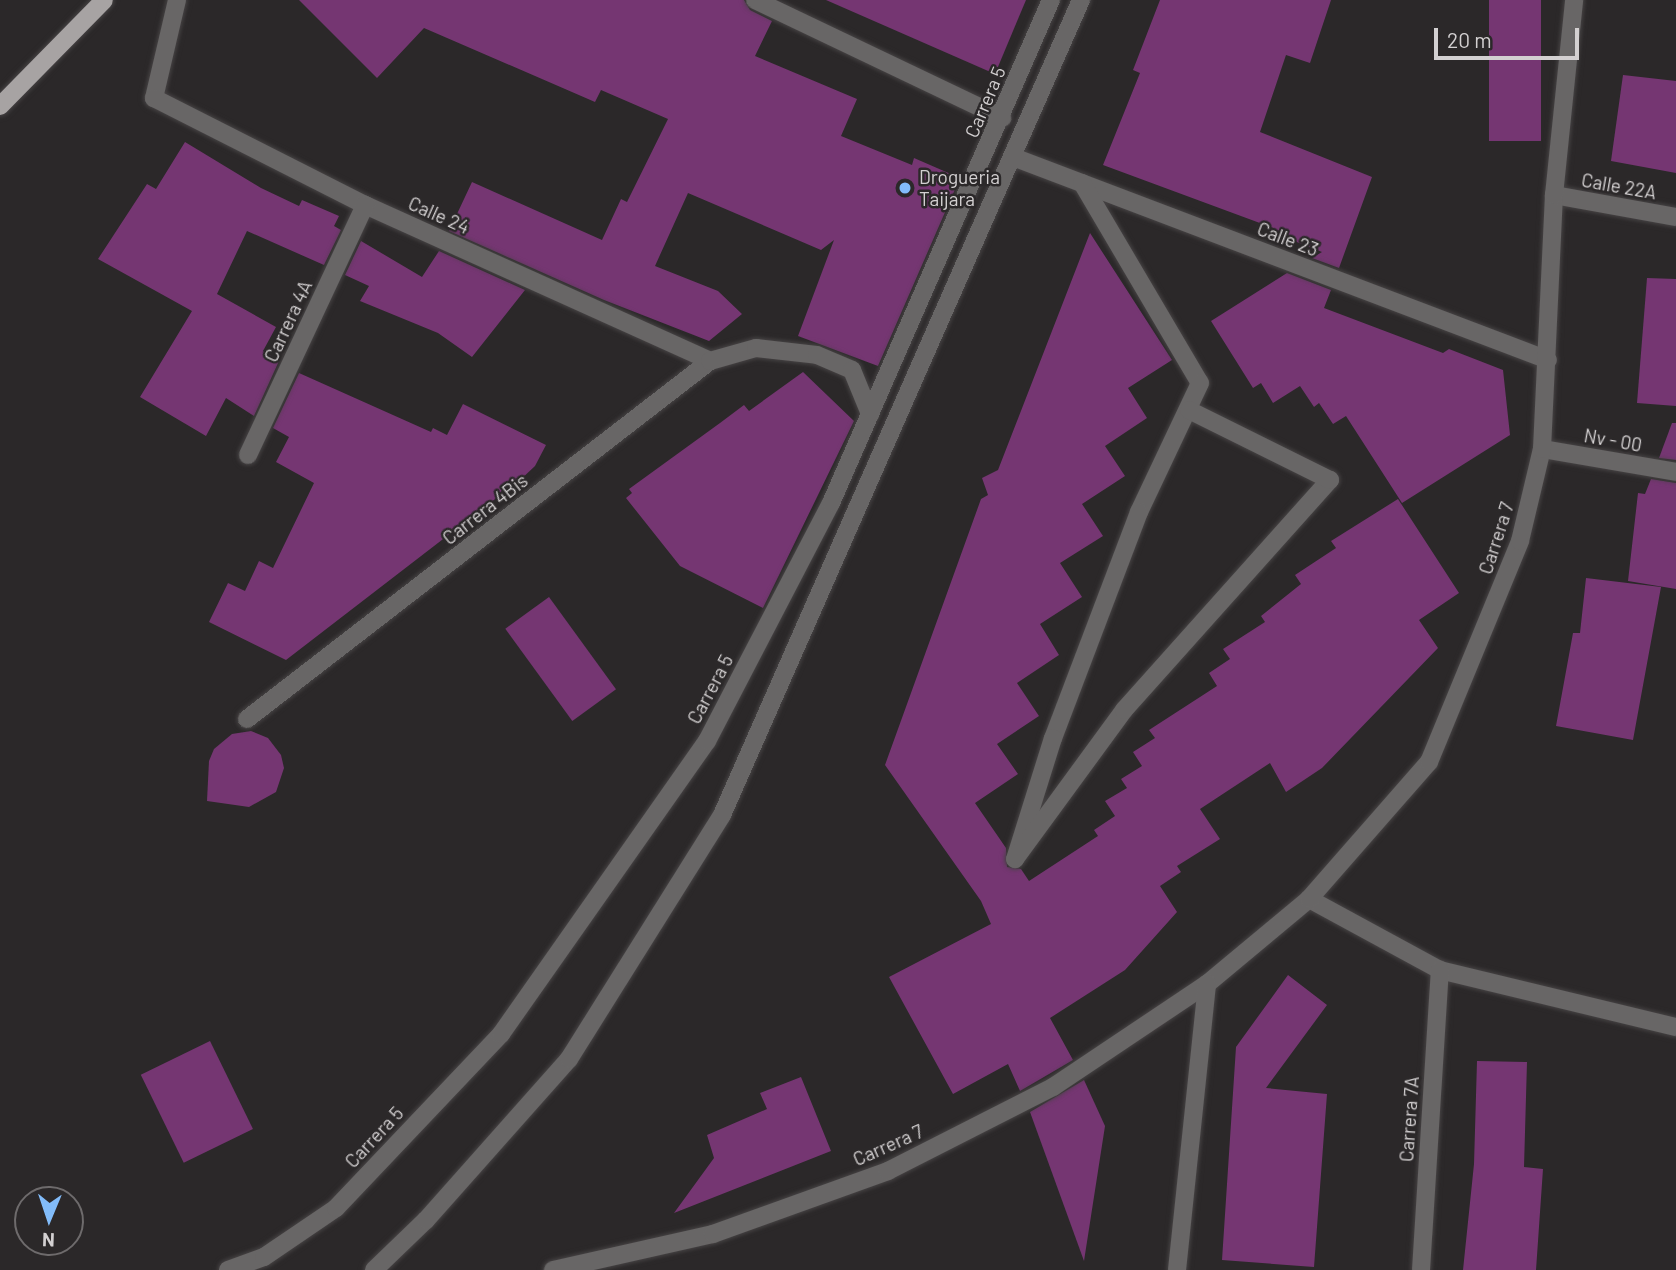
<!DOCTYPE html>
<html>
<head>
<meta charset="utf-8">
<style>
	body { margin:0 }
	#map { position:relative; width:1676px; height:1270px; overflow:hidden; background:#2b2829; font-family:Barlow,sans-serif }
	div>[style] { position:absolute }
	[style*='--x'] { left:calc(var(--x)*1px); top:calc(var(--y)*1px); width:calc(var(--w)*1px); rotate:calc(var(--a)*1deg) }
	.building>* { inset:0; background:#753672; transform-origin:0 0 }
	.roads { filter:drop-shadow(0 0 2px #464344) drop-shadow(0 0 2px #464344) }
	.minor>* { height:18px; margin:-9px; padding:0 9px; transform-origin:9px; border-radius:9px; background:#686666 }
	.major>* { height:18px; margin:-9px; padding:0 9px; transform-origin:9px; border-radius:9px; background:#a7a3a3 }
	.dots>* { width:19px; height:19px; translate:-50% -50%; box-sizing:border-box; border:4px solid #2b2829; border-radius:50% }
	span { translate:-50% -50%; white-space:nowrap; text-align:center; line-height:1.15; -webkit-text-stroke:5px #2b2829; paint-order:stroke }
	.street-label { font-size:19px; color:#d3d0d1 }
	.poi-label { font-size:19px; color:#d3d0d1 }
	.left { translate:0 -50%; text-align:left }
	.north { position:absolute; left:14px; top:1186px; width:70px; height:70px; box-sizing:border-box; background:#2b2829; border:2px solid #6e6b6c; border-radius:50%; rotate:182deg; font-size:19px; font-weight:700; line-height:28px; text-align:center; color:#d3d0d1 }
	.north::after { content:''; display:block; margin:auto; width:24px; height:32px; background:#82bcfa; clip-path:polygon(50% 0,100% 100%,50% 72%,0 100%) }
	.scale { position:absolute; left:1434px; top:28px; width:145px; height:32px; box-sizing:border-box; border:4px solid #d3d0d1; border-top:0; padding-left:9px; font-size:21px; line-height:24px; white-space:nowrap; color:#d3d0d1; -webkit-text-stroke:5px #2b2829; paint-order:stroke }
</style>
</head>
<body>
<div id="map">
	<div class="building">
		<div style="clip-path:polygon(299px 0,744px 0,750px 10px,772px 21px,755px 56px,857px 99px,841px 136px,912px 165px,914px 158px,960px 178px,878px 366px,798px 336px,834px 240px,821px 250px,688px 193px,655px 266px,718px 291px,742px 314px,709px 341px,604px 300px,449px 231px,472px 182px,602px 240px,621px 199px,627px 202px,668px 119px,601px 90px,595px 102px,424px 28px,377px 78px)"></div>
		<div style="clip-path:polygon(826px 0,1026px 0,995px 74px)"></div>
		<div style="clip-path:polygon(1160px 0,1331px 0,1310px 63px,1286px 55px,1260px 132px,1372px 177px,1339px 268px,1312px 258px,1322px 252px,1274px 233px,1276px 229px,1103px 165px,1140px 73px,1133px 70px)"></div>
		<div style="left:1489px;top:0;width:52px;height:141px"></div>
		<div style="clip-path:polygon(1623px 75px,1676px 81px,1676px 173px,1611px 161px)"></div>
		<div style="clip-path:polygon(185px 142px,261px 188px,299px 206px,302px 200px,339px 216px,334px 226px,341px 230px,324px 265px,247px 231px,217px 294px,276px 327px,263px 351px,279px 361px,254px 416px,226px 398px,206px 436px,140px 397px,192px 311px,98px 259px,147px 184px,156px 189px)"></div>
		<div style="clip-path:polygon(1090px 233px,1172px 360px,1128px 388px,1147px 418px,1105px 446px,1125px 476px,1082px 504px,1103px 536px,1060px 563px,1082px 597px,1040px 624px,1059px 655px,1017px 683px,1039px 716px,997px 744px,1018px 774px,975px 803px,1006px 848px,1007px 867px,1021px 869px,1029px 881px,1098px 836px,1094px 830px,1115px 816px,1105px 801px,1127px 788px,1121px 779px,1142px 766px,1133px 752px,1155px 738px,1149px 730px,1217px 686px,1209px 673px,1230px 659px,1223px 649px,1265px 622px,1261px 616px,1301px 584px,1295px 575px,1336px 548px,1331px 541px,1398px 499px,1459px 593px,1419px 620px,1438px 648px,1322px 768px,1286px 792px,1270px 763px,1200px 809px,1220px 839px,1177px 866px,1181px 872px,1160px 886px,1177px 912px,1125px 970px,1050px 1018px,1073px 1060px,1020px 1091px,1008px 1064px,953px 1094px,889px 977px,991px 924px,981px 901px,885px 765px,981px 499px,988px 495px,982px 478px,998px 470px)"></div>
		<div style="clip-path:polygon(361px 241px,422px 277px,439px 251px,525px 290px,472px 357px,438px 333px,360px 301px,369px 286px,345px 275px)"></div>
		<div style="clip-path:polygon(1287px 273px,1331px 290px,1324px 308px,1443px 353px,1449px 349px,1503px 370px,1510px 435px,1402px 503px,1346px 416px,1333px 424px,1319px 403px,1314px 407px,1300px 386px,1273px 403px,1261px 383px,1253px 388px,1211px 321px)"></div>
		<div style="clip-path:polygon(1647px 278px,1676px 279px,1676px 406px,1637px 403px)"></div>
		<div style="clip-path:polygon(803px 372px,854px 421px,763px 608px,680px 566px,626px 498px,632px 493px,629px 489px,720px 423px,744px 405px,749px 411px)"></div>
		<div style="clip-path:polygon(299px 373px,431px 432px,433px 428px,447px 435px,463px 404px,546px 445px,535px 466px,518px 482px,506px 482px,499px 496px,286px 660px,209px 622px,228px 583px,245px 591px,259px 561px,273px 568px,314px 483px,276px 462px,289px 437px,273px 428px)"></div>
		<div style="clip-path:polygon(1672px 423px,1676px 423px,1676px 460px,1659px 458px)"></div>
		<div style="clip-path:polygon(1651px 479px,1676px 483px,1676px 589px,1628px 581px,1638px 493px,1645px 494px)"></div>
		<div style="clip-path:polygon(1586px 578px,1661px 587px,1633px 740px,1556px 726px,1573px 633px,1580px 633px)"></div>
		<div style="left:549px;top:597px;width:114px;height:54px;rotate:54deg"></div>
		<div style="clip-path:polygon(251px 731px,268px 738px,281px 755px,284px 768px,276px 792px,249px 807px,207px 801px,209px 761px,214px 749px,232px 734px)"></div>
		<div style="clip-path:polygon(1288px 975px,1327px 1005px,1266px 1088px,1327px 1094px,1314px 1267px,1222px 1260px,1236px 1047px)"></div>
		<div style="left:210px;top:1041px;width:98px;height:77px;rotate:64deg"></div>
		<div style="clip-path:polygon(1477px 1061px,1527px 1062px,1524px 1167px,1543px 1169px,1536px 1270px,1463px 1270px,1474px 1164px)"></div>
		<div style="clip-path:polygon(801px 1077px,831px 1151px,674px 1213px,714px 1158px,707px 1135px,767px 1109px,760px 1093px)"></div>
		<div style="clip-path:polygon(1084px 1080px,1105px 1126px,1084px 1261px,1030px 1112px)"></div>
	</div>
	<div class="roads">
		<div class="minor">
			<div style="--x:177;--y:0;--w:101;--a:103.2"></div>
			<div style="--x:154;--y:98;--w:237;--a:26.9"></div>
			<div style="--x:365;--y:205;--w:379;--a:24.3"></div>
			<div style="--x:755;--y:0;--w:274;--a:25.5"></div>
			<div style="--x:1013;--y:157;--w:572;--a:20.78"></div>
			<div style="--x:1082;--y:183;--w:232;--a:59.5"></div>
			<div style="--x:1200;--y:383;--w:143;--a:115.3"></div>
			<div style="--x:1139;--y:512;--w:242;--a:110.8"></div>
			<div style="--x:1053;--y:738;--w:127;--a:107.4"></div>
			<div style="--x:1015;--y:859;--w:185;--a:-53.8"></div>
			<div style="--x:1124;--y:710;--w:309;--a:-48.2"></div>
			<div style="--x:1330;--y:480;--w:157;--a:-153.6"></div>
			<div style="--x:1554;--y:195;--w:124;--a:10.2"></div>
			<div style="--x:1542;--y:449;--w:136;--a:9.7"></div>
			<div style="--x:248;--y:455;--w:276;--a:-64.9"></div>
			<div style="--x:247;--y:719;--w:585;--a:-37.71"></div>
			<div style="--x:710;--y:361;--w:48;--a:-15.8"></div>
			<div style="--x:756;--y:348;--w:61;--a:6.5"></div>
			<div style="--x:817;--y:355;--w:38;--a:23"></div>
			<div style="--x:852;--y:370;--w:48;--a:67.8"></div>
			<div style="--x:1309;--y:899;--w:149;--a:28.5"></div>
			<div style="--x:1440;--y:970;--w:243;--a:13.6"></div>
			<div style="--x:228;--y:1270;--w:38;--a:-20"></div>
			<div style="--x:264;--y:1257;--w:87;--a:-34.2"></div>
			<div style="--x:336;--y:1208;--w:240;--a:-46.5"></div>
			<div style="--x:501;--y:1034;--w:358;--a:-54.9"></div>
			<div style="--x:707;--y:741;--w:268;--a:-62.5"></div>
			<div style="--x:831;--y:503;--w:549;--a:-66.38"></div>
			<div style="--x:374;--y:1270;--w:72;--a:-43.9"></div>
			<div style="--x:426;--y:1220;--w:215;--a:-48.4"></div>
			<div style="--x:569;--y:1059;--w:288;--a:-57.9"></div>
			<div style="--x:722;--y:815;--w:891;--a:-66.23"></div>
			<div style="--x:553;--y:1270;--w:164;--a:-12.7"></div>
			<div style="--x:713;--y:1234;--w:186;--a:-19.8"></div>
			<div style="--x:888;--y:1171;--w:185;--a:-27"></div>
			<div style="--x:1053;--y:1087;--w:185;--a:-33.8"></div>
			<div style="--x:1207;--y:984;--w:133;--a:-39.8"></div>
			<div style="--x:1309;--y:899;--w:182;--a:-48.8"></div>
			<div style="--x:1429;--y:762;--w:239;--a:-67.6"></div>
			<div style="--x:1520;--y:541;--w:95;--a:-76.6"></div>
			<div style="--x:1542;--y:449;--w:254;--a:-87.3"></div>
			<div style="--x:1554;--y:195;--w:196;--a:-84.1"></div>
			<div style="--x:1177;--y:1270;--w:288;--a:-84"></div>
			<div style="--x:1421;--y:1270;--w:301;--a:-86.4"></div>
		</div>
		<div class="major">
			<div style="--x:0;--y:106;--w:148;--a:-45.5"></div>
		</div>
	</div>
	<div class="dots">
		<div style="left:905px;top:188px;background:#82bcfa"></div>
	</div>
	<div class="street-label">
		<span style="left:985px;top:102px;rotate:-67deg">Carrera 5</span>
		<span style="left:1619px;top:186px;rotate:10deg">Calle 22A</span>
		<span style="left:439px;top:215px;rotate:24deg">Calle 24</span>
		<span style="left:1288px;top:239px;rotate:21deg">Calle 23</span>
		<span style="left:288px;top:321px;rotate:-65deg">Carrera 4A</span>
		<span style="left:1613px;top:440px;rotate:10deg">Nv - 00</span>
		<span style="left:485px;top:509px;rotate:-38deg">Carrera 4Bis</span>
		<span style="left:1496px;top:538px;rotate:-72deg">Carrera 7</span>
		<span style="left:710px;top:689px;rotate:-62deg">Carrera 5</span>
		<span style="left:1409px;top:1119px;rotate:-86deg">Carrera 7A</span>
		<span style="left:374px;top:1137px;rotate:-47deg">Carrera 5</span>
		<span style="left:888px;top:1145px;rotate:-24deg">Carrera 7</span>
	</div>
	<div class="poi-label">
		<span class="left" style="left:919px;top:188px">Drogueria<br>Taijara</span>
	</div>
	<div class="north">N</div>
	<div class="scale">20 m</div>
</div>
</body>
</html>
